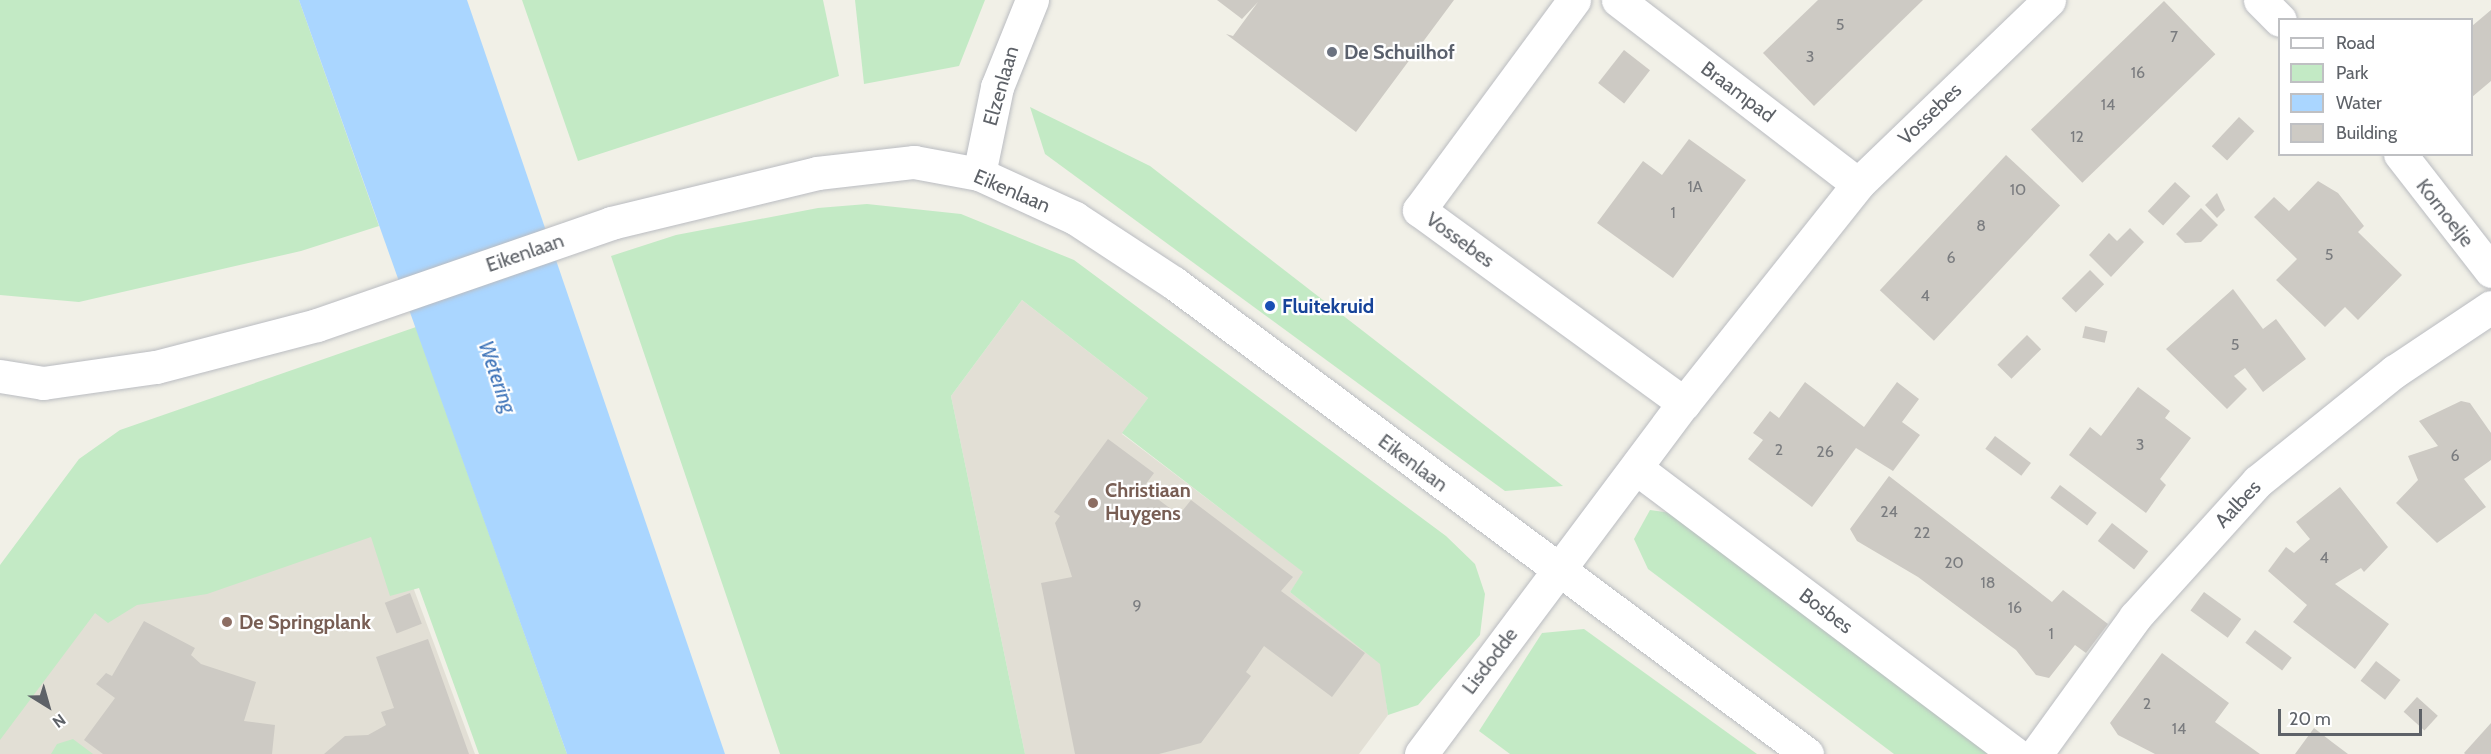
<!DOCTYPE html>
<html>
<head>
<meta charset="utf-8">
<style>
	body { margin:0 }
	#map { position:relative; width:2491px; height:754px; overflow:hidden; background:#f1f0e7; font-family:Cabin,sans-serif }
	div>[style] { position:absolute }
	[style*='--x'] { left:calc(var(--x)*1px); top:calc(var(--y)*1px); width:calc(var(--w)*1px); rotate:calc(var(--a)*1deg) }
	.education>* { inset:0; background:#e2dfd5 }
	.green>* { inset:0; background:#c3eac5 }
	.water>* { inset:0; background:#aad6ff }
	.building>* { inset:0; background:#cdcac4; transform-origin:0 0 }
	.roads { filter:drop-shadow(0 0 2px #babcc1) drop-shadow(0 0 2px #babcc1) }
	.street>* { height:33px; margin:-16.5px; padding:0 16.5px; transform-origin:16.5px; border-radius:16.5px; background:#fff }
	.secondary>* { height:33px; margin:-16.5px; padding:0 16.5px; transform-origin:16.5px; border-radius:16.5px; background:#fff }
	.dots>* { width:16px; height:16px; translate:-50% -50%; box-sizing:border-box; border:3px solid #fff; border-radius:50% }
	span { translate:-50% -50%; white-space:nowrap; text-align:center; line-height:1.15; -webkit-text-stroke:4.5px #fff; paint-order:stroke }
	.number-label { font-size:16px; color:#7a7c7f }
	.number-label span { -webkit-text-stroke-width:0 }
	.worship-label { font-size:20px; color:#5b616d; font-weight:700 }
	.left { translate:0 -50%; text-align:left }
	.street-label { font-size:20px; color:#5e6268 }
	.transit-label { font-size:20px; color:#164399; font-weight:700 }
	.education-label { font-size:20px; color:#785e54; font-weight:700 }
	.water-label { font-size:21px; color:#3e74b9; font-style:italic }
	.legend { position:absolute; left:2278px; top:18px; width:195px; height:138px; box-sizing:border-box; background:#fff; border:2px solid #bfc0c3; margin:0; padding:8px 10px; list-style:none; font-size:18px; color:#5e6268 }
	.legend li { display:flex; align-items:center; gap:12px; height:30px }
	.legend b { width:30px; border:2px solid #bfc0c3 }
	.north { position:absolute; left:18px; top:676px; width:60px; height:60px; -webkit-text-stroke:4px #fff; paint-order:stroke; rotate:143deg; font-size:16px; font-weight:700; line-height:24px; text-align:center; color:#5e6268 }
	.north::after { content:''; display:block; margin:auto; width:21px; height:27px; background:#5e6268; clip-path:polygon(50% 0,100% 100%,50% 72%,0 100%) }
	.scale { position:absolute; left:2278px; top:709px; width:144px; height:27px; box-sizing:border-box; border:3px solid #5e6268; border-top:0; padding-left:8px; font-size:18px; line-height:21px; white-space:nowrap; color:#5e6268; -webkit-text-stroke:4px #fff; paint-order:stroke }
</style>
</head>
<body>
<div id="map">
	<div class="education">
		<div style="clip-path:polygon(1022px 300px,1148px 398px,1122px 434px,1304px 572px,1290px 592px,1381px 664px,1388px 715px,1359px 754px,1025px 754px,951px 396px)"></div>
		<div style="clip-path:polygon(347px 409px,475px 754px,0 754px,0 675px)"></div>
	</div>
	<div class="green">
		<div style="clip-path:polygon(0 0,299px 0,379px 226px,301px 251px,79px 302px,0 295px)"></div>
		<div style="clip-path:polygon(522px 0,823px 0,839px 76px,578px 161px)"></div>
		<div style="clip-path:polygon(855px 0,985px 0,959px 66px,864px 84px)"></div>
		<div style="clip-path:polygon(1030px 107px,1150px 166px,1563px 486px,1505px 491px,1045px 154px)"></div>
		<div style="clip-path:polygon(867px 204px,961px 214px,1074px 260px,1446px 536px,1475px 564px,1485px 594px,1480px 635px,1418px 705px,1388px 715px,1380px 664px,1290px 592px,1303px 572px,1122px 433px,1148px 398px,1022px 300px,951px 396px,1025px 754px,780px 754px,611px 256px,676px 235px,818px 208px)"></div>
		<div style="clip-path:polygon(416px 327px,567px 754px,479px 754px,419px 588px,390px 596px,371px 537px,207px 594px,137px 605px,108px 623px,95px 613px,0 740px,0 565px,79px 459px,120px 430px)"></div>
		<div style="clip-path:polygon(1650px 510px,1678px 514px,1998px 754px,1894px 754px,1648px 569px,1634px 539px)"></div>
		<div style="clip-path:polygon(1584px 629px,1757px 754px,1510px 754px,1479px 731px,1542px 633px)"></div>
		<div style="clip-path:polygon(73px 739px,93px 754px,51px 754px,57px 744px)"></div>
	</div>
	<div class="water">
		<div style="clip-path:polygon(299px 0,467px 0,725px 754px,567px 754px)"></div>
	</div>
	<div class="building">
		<div style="clip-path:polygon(1217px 0,1454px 0,1356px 132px,1226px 34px,1233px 36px,1258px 2px,1242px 19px)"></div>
		<div style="clip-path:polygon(1818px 0,1923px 0,1814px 106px,1763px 53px)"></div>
		<div style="left:2164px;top:1px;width:74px;height:185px;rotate:46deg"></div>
		<div style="clip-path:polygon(2491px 10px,2491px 81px,2472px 97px,2472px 26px)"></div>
		<div style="left:1624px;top:50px;width:33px;height:42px;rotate:38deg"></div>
		<div style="left:2239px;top:117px;width:21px;height:40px;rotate:43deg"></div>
		<div style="clip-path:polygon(1689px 139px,1746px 180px,1673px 278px,1597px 223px,1643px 161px,1662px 175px)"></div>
		<div style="left:2006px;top:155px;width:74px;height:185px;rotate:43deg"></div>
		<div style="clip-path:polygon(2318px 181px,2338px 193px,2364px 226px,2358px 232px,2402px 275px,2358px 320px,2345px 307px,2325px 327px,2276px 280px,2297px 259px,2254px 217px,2274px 197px,2289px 211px)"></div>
		<div style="left:2175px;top:182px;width:21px;height:40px;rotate:43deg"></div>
		<div style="clip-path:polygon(2217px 193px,2225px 210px,2217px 218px,2205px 205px)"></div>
		<div style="clip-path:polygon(2201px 208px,2218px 225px,2201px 242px,2185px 243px,2176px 234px)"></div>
		<div style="clip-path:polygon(2130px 228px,2144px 242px,2111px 277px,2089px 255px,2109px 233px,2117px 241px)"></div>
		<div style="left:2090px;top:270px;width:20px;height:40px;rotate:45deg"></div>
		<div style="clip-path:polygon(2233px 289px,2263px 329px,2276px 319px,2306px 359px,2263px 392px,2245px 368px,2234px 376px,2247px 389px,2227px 409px,2166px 349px)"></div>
		<div style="left:2085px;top:326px;width:23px;height:12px;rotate:13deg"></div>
		<div style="left:2027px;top:335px;width:20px;height:42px;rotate:45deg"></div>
		<div style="clip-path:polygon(1805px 382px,1864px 427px,1897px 382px,1919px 399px,1902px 422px,1920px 435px,1893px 471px,1856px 448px,1812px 507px,1748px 459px,1763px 440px,1753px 433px,1770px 411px,1779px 418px)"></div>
		<div style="clip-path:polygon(2138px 387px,2170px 411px,2165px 418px,2191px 438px,2160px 479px,2166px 485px,2146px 513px,2069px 455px,2090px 427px,2101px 436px)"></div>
		<div style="clip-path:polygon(2461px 401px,2470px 403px,2491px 433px,2491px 460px,2464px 479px,2486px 507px,2437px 543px,2396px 503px,2418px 480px,2408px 456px,2438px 446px,2419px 421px)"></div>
		<div style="left:1995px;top:436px;width:45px;height:16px;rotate:37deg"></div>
		<div style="clip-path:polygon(1108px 439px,1154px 473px,1143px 488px,1179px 515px,1191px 500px,1293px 577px,1281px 591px,1365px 653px,1332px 697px,1264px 646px,1246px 672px,1251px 676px,1201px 743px,1159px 754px,1075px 754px,1041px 583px,1072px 577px,1055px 523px,1060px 516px,1054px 512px)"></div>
		<div style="clip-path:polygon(1889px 476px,2052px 602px,2063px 590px,2108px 624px,2086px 653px,2075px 645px,2049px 678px,2036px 675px,2016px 650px,1918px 577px,1857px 541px,1850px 529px)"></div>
		<div style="left:2060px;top:485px;width:46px;height:16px;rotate:37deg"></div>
		<div style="clip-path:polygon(2340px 487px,2388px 547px,2364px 572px,2361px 568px,2335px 584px,2389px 624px,2355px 669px,2293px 622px,2307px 605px,2268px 571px,2286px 547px,2294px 553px,2310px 539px,2296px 522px)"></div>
		<div style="left:2112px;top:523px;width:46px;height:23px;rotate:38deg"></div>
		<div style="left:2204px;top:592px;width:46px;height:23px;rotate:36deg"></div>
		<div style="left:410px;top:593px;width:33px;height:27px;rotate:69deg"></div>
		<div style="clip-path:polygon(144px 621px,195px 648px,191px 655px,201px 664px,256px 682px,244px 721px,275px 725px,272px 754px,103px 754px,84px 740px,115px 698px,96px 684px,106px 673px,112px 676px)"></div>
		<div style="left:2255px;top:630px;width:46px;height:16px;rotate:37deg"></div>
		<div style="clip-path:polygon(428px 639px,469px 754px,324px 754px,345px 736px,368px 735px,386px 725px,381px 712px,394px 708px,376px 657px)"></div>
		<div style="clip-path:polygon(2162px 653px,2229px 703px,2215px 722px,2260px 754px,2155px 754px,2118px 735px,2110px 723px)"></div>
		<div style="left:2376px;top:661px;width:31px;height:25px;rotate:38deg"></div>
		<div style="left:2417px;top:697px;width:28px;height:20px;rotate:42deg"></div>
		<div style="clip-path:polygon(2491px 723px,2491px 754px,2465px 754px,2464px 753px)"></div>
		<div style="clip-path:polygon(2314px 728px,2332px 742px,2348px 754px,2295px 754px)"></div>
	</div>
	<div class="roads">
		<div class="street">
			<div style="--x:1574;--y:0;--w:261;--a:126.4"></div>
			<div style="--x:1419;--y:210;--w:328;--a:36.1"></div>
			<div style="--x:1618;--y:0;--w:302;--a:37.5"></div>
			<div style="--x:2260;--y:0;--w:28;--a:45"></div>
			<div style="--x:2400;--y:154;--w:148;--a:52.1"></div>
			<div style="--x:979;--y:174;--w:89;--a:-78.3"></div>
			<div style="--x:997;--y:87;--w:94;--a:-68.1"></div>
			<div style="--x:1636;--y:468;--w:475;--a:37"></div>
			<div style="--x:1421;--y:754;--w:439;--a:-53.2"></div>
			<div style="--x:1684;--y:403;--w:280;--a:-51.5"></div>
			<div style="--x:1858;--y:184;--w:265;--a:-43.9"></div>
			<div style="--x:2036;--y:754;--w:169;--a:-54.1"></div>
			<div style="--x:2135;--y:617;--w:183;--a:-47.9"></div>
			<div style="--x:2258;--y:481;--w:176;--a:-38.8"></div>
			<div style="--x:2395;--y:371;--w:115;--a:-33.7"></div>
		</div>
		<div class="secondary">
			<div style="--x:0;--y:376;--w:44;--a:9.2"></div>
			<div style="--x:43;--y:383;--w:114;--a:-8.1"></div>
			<div style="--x:156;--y:367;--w:166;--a:-14.6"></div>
			<div style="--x:317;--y:325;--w:311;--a:-19.1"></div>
			<div style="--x:611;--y:223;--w:212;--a:-13.6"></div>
			<div style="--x:817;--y:173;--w:98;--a:-6.5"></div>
			<div style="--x:914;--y:162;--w:66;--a:10.5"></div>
			<div style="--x:979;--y:174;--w:106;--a:24.6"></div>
			<div style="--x:1075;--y:218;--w:118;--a:33.3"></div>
			<div style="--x:1174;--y:283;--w:789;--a:36.65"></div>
		</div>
	</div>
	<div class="dots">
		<div style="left:1332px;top:52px;background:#6b7280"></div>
		<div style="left:1270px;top:306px;background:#1a4fb4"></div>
		<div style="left:1093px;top:503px;background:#8d6e63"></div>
		<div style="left:227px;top:622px;background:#8d6e63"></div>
	</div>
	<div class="number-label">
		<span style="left:1840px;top:25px">5</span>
		<span style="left:2174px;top:37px">7</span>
		<span style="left:1810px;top:57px">3</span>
		<span style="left:2138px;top:73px">16</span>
		<span style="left:2108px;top:105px">14</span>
		<span style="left:2077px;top:137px">12</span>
		<span style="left:1695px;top:187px">1A</span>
		<span style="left:2018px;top:190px">10</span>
		<span style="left:1673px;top:213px">1</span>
		<span style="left:1981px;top:226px">8</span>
		<span style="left:2329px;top:255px">5</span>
		<span style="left:1951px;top:258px">6</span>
		<span style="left:1925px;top:296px">4</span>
		<span style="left:2235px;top:345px">5</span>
		<span style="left:2140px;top:445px">3</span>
		<span style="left:1779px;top:450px">2</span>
		<span style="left:1825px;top:452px">26</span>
		<span style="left:2455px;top:456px">6</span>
		<span style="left:1889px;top:512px">24</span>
		<span style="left:1922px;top:533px">22</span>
		<span style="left:2324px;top:558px">4</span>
		<span style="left:1954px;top:563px">20</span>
		<span style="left:1988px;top:583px">18</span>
		<span style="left:1137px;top:606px">9</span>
		<span style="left:2015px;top:608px">16</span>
		<span style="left:2051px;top:634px">1</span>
		<span style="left:2147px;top:704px">2</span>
		<span style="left:2179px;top:729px">14</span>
	</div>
	<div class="worship-label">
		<span class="left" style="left:1344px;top:52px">De Schuilhof</span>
	</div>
	<div class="street-label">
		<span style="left:1001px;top:86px;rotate:-74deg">Elzenlaan</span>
		<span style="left:1738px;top:92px;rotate:37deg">Braampad</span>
		<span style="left:1930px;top:114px;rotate:-44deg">Vossebes</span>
		<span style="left:1012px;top:191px;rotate:23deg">Eikenlaan</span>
		<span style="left:2445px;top:213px;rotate:52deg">Kornoelje</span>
		<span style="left:1460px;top:240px;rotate:36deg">Vossebes</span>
		<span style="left:525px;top:253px;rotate:-19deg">Eikenlaan</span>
		<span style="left:1413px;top:463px;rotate:37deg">Eikenlaan</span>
		<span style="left:2238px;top:504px;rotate:-47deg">Aalbes</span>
		<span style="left:1826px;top:611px;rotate:37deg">Bosbes</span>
		<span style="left:1490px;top:661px;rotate:-53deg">Lisdodde</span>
	</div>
	<div class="transit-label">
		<span class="left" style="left:1282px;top:306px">Fluitekruid</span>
	</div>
	<div class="education-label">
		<span class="left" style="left:1105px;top:502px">Christiaan<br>Huygens</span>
		<span class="left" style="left:239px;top:622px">De Springplank</span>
	</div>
	<div class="water-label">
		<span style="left:497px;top:377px;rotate:71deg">Wetering</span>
	</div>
	<ul class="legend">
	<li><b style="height:8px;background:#fff"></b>Road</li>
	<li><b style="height:16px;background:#c3eac5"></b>Park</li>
	<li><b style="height:16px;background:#aad6ff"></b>Water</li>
	<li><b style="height:16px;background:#cdcac4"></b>Building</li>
	</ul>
	<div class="north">N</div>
	<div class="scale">20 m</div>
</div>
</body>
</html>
